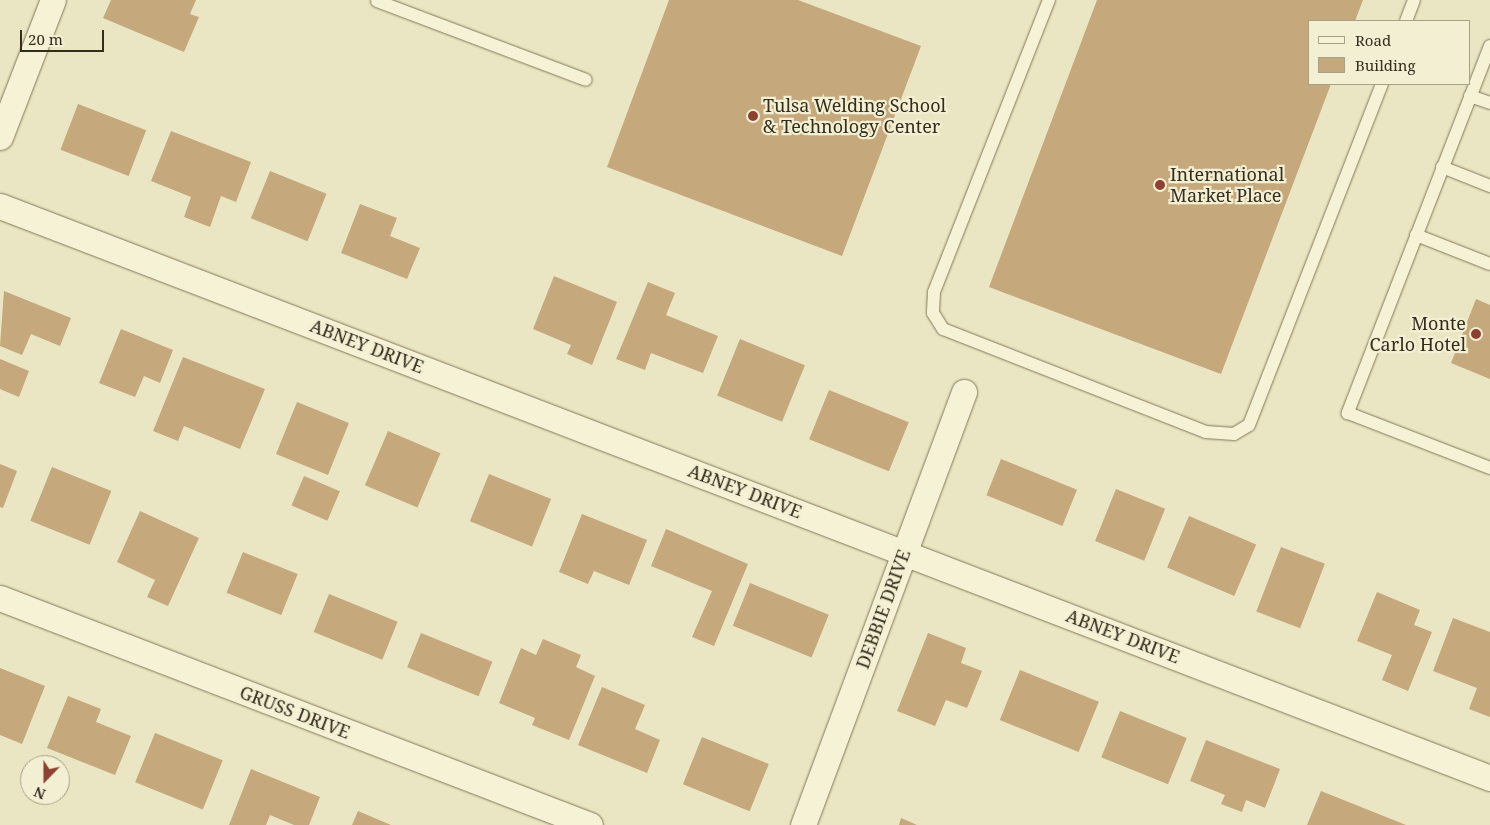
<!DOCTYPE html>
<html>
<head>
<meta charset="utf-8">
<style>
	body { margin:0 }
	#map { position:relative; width:1490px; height:825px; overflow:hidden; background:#eae6c3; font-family:"Noto Serif",serif }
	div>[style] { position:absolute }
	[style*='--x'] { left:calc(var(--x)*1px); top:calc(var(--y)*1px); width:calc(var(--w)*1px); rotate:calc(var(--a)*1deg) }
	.building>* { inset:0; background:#c5a87c; transform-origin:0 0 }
	.roads { filter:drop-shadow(0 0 1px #83785b) drop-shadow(0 0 1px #83785b) }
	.service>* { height:12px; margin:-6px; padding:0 6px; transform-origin:6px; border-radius:6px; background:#f6f2d6 }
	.minor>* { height:25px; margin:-12.5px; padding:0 12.5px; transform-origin:12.5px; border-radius:12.5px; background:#f6f2d6 }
	.dots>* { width:14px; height:14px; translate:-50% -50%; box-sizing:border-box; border:2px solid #f2efd2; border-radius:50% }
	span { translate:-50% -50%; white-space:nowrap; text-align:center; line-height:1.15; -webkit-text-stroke:4.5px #f2efd2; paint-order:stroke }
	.poi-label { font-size:18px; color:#342d1e }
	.left { translate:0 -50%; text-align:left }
	.right { translate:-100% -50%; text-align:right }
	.street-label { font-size:18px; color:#342d1e }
	.legend { position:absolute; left:1308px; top:20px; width:162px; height:65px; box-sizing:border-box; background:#f2efd2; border:1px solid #a6a18a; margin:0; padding:6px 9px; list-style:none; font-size:15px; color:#342d1e }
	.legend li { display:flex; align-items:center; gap:10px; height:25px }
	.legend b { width:25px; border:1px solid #a6a18a }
	.north { position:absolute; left:20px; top:755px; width:50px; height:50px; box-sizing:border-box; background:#f2efd2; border:1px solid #a6a18a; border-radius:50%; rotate:202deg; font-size:14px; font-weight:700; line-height:20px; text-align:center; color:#342d1e }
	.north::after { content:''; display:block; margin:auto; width:18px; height:22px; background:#8d4130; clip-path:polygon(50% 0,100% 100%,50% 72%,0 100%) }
	.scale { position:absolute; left:20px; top:30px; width:84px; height:22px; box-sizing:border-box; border:2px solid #342d1e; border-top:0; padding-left:6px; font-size:15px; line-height:18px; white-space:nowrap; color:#342d1e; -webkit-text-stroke:4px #f2efd2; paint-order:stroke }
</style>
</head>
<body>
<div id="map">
	<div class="building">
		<div style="clip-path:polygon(111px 0,196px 0,190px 14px,199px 17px,184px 52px,103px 18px)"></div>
		<div style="clip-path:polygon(669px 0,798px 0,921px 46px,842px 256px,607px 167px)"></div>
		<div style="clip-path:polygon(1097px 0,1363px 0,1355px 21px,1309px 21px,1309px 84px,1331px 84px,1221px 374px,989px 287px)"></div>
		<div style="left:78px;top:104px;width:73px;height:49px;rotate:21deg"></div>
		<div style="clip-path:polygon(171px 131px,251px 162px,236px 202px,221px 196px,210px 227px,184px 217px,191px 197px,151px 181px)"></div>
		<div style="left:270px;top:171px;width:61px;height:51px;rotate:22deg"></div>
		<div style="clip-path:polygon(360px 204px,397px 218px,390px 236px,420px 248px,407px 279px,341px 253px)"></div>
		<div style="clip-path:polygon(554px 276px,617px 302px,592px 365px,567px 354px,571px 345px,533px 329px)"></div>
		<div style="clip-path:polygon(648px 282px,675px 293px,666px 315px,718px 336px,703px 373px,651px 353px,645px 370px,616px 359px)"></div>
		<div style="clip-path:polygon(4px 291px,71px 318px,60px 346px,31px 334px,22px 355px,0 346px)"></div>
		<div style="clip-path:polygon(1476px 299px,1490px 305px,1490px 379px,1451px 363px)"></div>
		<div style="clip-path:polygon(121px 329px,173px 350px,160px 383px,144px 376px,135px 397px,99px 383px)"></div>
		<div style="left:740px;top:339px;width:70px;height:61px;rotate:22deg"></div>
		<div style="clip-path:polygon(183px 357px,265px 389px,240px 449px,184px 426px,178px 441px,153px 431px)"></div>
		<div style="clip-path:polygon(0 359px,29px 371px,19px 397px,0 389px)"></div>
		<div style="left:829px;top:390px;width:86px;height:53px;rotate:22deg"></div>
		<div style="left:297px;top:402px;width:56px;height:56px;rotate:22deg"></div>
		<div style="left:388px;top:431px;width:57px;height:59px;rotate:23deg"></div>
		<div style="left:1001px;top:459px;width:82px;height:39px;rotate:22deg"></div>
		<div style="clip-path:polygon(0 464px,17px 471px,3px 508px,0 507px)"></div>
		<div style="left:52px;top:467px;width:64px;height:58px;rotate:22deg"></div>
		<div style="left:489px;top:474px;width:67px;height:51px;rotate:22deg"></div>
		<div style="left:304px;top:476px;width:39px;height:32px;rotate:23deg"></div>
		<div style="left:1116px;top:489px;width:53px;height:56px;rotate:22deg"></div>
		<div style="clip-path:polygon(140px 511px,199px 538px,168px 606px,147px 597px,155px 580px,117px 562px)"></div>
		<div style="clip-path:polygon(582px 514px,647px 540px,629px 585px,594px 571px,588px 584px,559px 572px)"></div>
		<div style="left:1189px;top:516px;width:73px;height:56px;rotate:23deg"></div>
		<div style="clip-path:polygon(666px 529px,748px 564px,714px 646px,692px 637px,712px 591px,651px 566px)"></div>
		<div style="left:1281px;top:547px;width:47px;height:69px;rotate:21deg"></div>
		<div style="left:243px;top:552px;width:59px;height:44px;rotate:22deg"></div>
		<div style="left:750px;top:583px;width:85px;height:46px;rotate:22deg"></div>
		<div style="clip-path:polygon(1377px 592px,1420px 610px,1414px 625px,1432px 632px,1408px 691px,1382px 680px,1392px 655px,1357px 641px)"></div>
		<div style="left:329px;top:594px;width:74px;height:41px;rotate:22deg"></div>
		<div style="clip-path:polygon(1453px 618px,1490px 632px,1490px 717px,1469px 709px,1477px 688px,1433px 671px)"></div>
		<div style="left:421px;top:633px;width:77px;height:37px;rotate:22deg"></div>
		<div style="clip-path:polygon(928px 633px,966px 648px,961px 663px,982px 671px,967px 708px,946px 700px,935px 726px,897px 711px)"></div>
		<div style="clip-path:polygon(543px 639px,581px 655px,576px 667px,595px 676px,569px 740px,532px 725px,535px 718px,499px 703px,521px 648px,536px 655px)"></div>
		<div style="clip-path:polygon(0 668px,45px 686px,22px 744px,0 735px)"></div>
		<div style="left:1020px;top:670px;width:85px;height:54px;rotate:22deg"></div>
		<div style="clip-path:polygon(602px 687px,645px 705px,635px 729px,660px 740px,647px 773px,578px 745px)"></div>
		<div style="clip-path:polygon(68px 696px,101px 709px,96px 722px,131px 736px,115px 775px,47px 748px)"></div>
		<div style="left:1120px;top:711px;width:72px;height:50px;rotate:22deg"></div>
		<div style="left:155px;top:733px;width:73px;height:53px;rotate:22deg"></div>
		<div style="left:702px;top:737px;width:72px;height:51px;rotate:22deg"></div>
		<div style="clip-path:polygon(1206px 740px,1280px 769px,1265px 808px,1246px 800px,1242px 812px,1221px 804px,1225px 795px,1190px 781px)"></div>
		<div style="clip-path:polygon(251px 769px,320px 797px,309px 825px,294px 825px,270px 815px,266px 825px,229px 825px)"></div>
		<div style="clip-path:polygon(1321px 791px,1406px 825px,1307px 825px)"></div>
		<div style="clip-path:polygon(358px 811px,391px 825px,352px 825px)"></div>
		<div style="clip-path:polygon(901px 818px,917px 825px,899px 825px)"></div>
	</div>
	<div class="roads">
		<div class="service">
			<div style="--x:1049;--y:0;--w:314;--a:111.5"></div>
			<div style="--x:934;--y:292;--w:21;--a:93"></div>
			<div style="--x:933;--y:313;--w:19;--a:58"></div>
			<div style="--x:943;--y:329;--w:282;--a:21.4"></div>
			<div style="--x:1206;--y:432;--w:28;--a:4"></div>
			<div style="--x:1234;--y:434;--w:17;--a:-31"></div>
			<div style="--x:1249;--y:425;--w:366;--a:-68.7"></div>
			<div style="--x:377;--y:1;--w:223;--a:20.7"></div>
			<div style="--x:1406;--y:21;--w:22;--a:-69"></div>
			<div style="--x:1490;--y:46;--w:394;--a:111.2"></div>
			<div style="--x:1348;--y:413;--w:152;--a:21.2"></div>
			<div style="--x:1470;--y:96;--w:21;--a:19"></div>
			<div style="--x:1442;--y:167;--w:52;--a:21.6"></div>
			<div style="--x:1416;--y:235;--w:79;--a:21.4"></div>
		</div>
		<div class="minor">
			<div style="--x:0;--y:137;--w:147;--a:-68.9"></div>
			<div style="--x:0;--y:206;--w:1596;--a:21"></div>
			<div style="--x:0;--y:598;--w:632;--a:21.04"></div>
			<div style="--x:803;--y:825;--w:462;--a:-69.6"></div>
		</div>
	</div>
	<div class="dots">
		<div style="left:753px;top:116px;background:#8d4130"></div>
		<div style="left:1160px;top:185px;background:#8d4130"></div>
		<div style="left:1476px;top:334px;background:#8d4130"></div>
	</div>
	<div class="poi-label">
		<span class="left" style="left:763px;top:116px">Tulsa Welding School<br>&amp; Technology Center</span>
		<span class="left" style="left:1170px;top:185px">International<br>Market Place</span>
		<span class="right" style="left:1466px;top:334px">Monte<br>Carlo Hotel</span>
	</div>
	<div class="street-label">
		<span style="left:367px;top:346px;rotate:21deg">ABNEY DRIVE</span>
		<span style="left:745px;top:491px;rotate:21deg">ABNEY DRIVE</span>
		<span style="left:883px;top:609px;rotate:-70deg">DEBBIE DRIVE</span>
		<span style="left:1123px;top:636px;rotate:21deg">ABNEY DRIVE</span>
		<span style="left:295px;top:712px;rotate:21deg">GRUSS DRIVE</span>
	</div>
	<ul class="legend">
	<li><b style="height:6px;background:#f6f2d6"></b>Road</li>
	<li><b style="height:14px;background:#c5a87c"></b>Building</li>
	</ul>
	<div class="north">N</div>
	<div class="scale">20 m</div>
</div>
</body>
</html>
